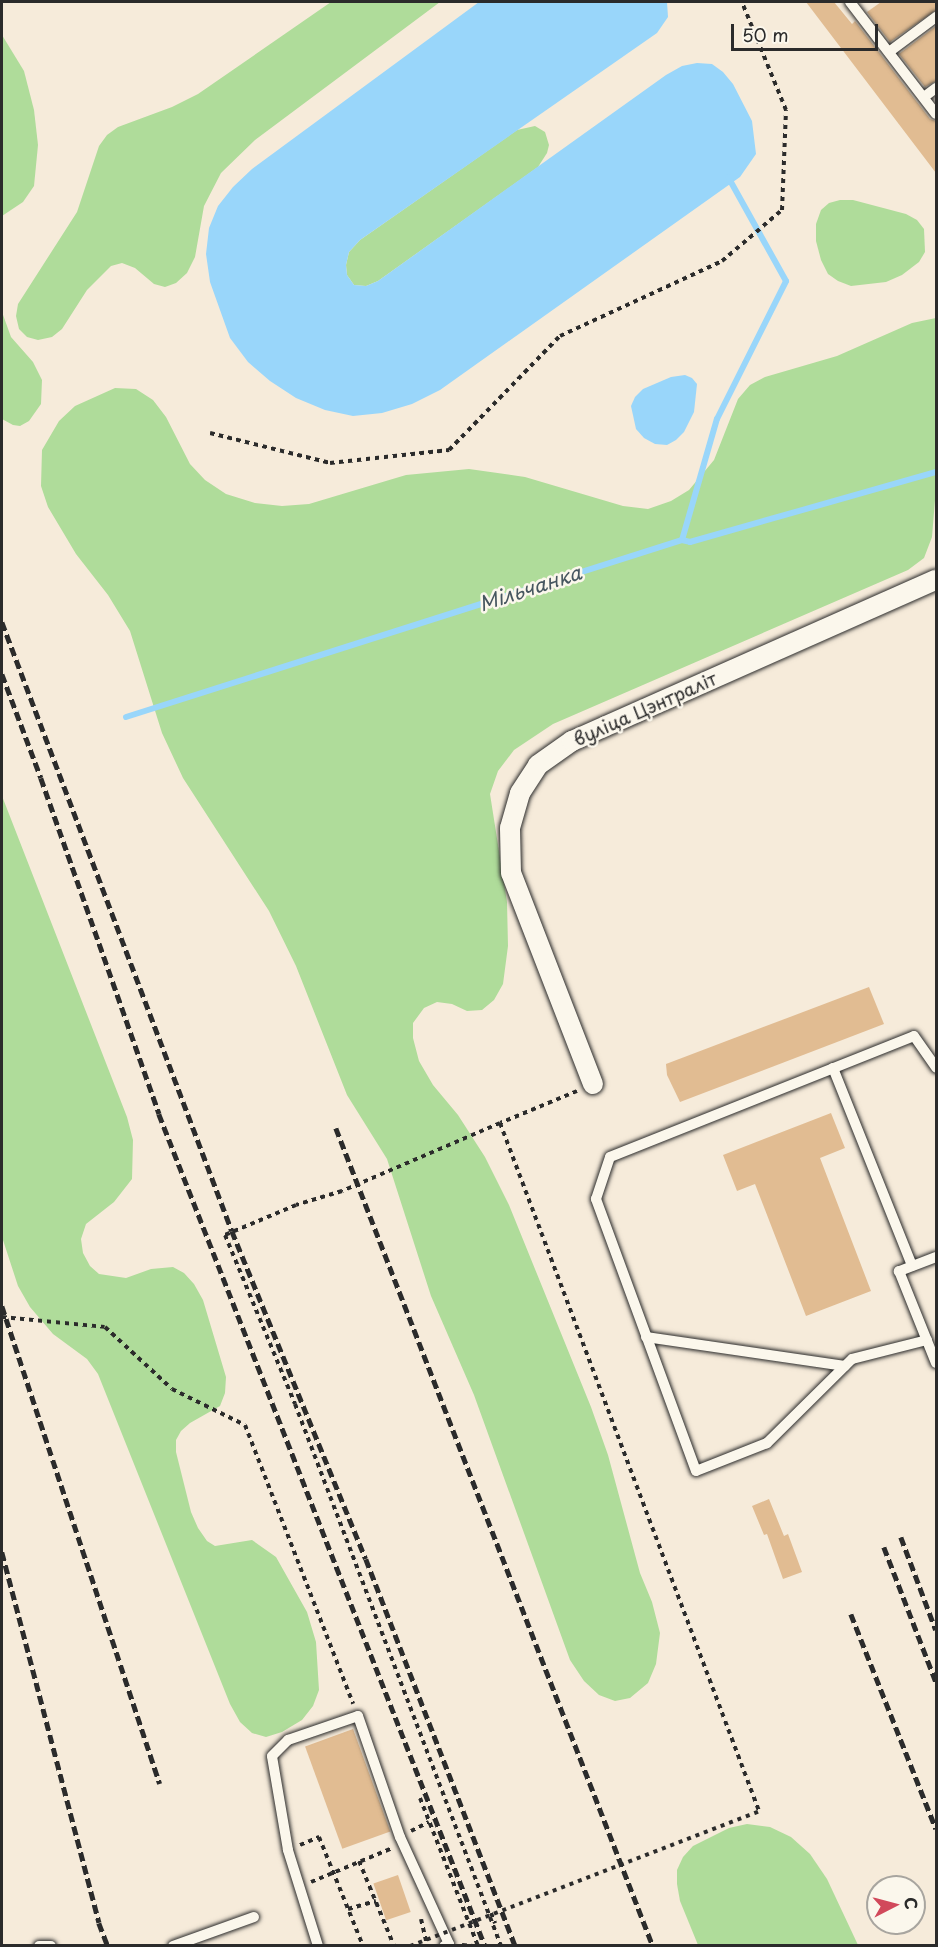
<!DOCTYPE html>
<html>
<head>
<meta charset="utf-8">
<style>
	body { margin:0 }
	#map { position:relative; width:938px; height:1947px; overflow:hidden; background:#f6ebda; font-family:"Playpen Sans",sans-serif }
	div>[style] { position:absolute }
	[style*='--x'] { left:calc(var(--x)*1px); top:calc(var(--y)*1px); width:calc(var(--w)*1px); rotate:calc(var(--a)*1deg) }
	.green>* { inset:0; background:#afdc9a }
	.water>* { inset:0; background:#99d6fa }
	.stream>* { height:6px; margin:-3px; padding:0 3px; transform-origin:3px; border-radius:3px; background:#99d6fa }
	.building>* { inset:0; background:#e1bc92; transform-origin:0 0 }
	.path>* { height:4px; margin-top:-2px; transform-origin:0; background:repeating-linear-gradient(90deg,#2b2b2b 0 4.5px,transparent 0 9px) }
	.roads { filter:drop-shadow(0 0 2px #2b2b2b) drop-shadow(0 0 2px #2b2b2b) }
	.lane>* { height:10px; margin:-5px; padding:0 5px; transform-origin:5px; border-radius:5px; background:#fbf7ec }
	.street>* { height:20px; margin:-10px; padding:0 10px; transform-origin:10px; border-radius:10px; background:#fbf7ec }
	.rail>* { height:4.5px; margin-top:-2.25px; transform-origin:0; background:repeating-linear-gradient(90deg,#2b2b2b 0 9px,transparent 0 13.5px) }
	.path-bridge>* { height:4px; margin-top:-2px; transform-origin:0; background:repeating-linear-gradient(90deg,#2b2b2b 0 4.5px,transparent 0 9px) }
	span { translate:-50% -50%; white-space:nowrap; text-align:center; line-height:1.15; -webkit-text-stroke:5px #fbf7ec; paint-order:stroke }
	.street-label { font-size:18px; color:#2b2b2b }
	.water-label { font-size:20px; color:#46565f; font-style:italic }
	.frame { position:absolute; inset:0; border:3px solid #2b2b2b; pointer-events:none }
	.north { position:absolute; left:866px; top:1875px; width:60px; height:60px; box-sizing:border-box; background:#fbf7ec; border:2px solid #a8a59f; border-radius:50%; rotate:84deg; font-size:16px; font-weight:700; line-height:24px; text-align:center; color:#2b2b2b }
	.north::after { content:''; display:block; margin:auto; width:21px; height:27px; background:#d1495b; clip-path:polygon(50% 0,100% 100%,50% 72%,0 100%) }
	.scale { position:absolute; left:731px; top:24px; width:147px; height:27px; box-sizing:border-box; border:3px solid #2b2b2b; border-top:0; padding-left:8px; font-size:18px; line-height:21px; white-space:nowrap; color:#2b2b2b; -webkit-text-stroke:4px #fbf7ec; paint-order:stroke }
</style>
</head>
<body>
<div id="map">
	<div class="green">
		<div style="clip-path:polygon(331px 2px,440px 2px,255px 140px,221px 173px,204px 206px,195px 257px,187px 273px,176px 283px,165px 287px,154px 284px,135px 268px,122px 263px,111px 266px,87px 290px,62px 329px,52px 337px,38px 340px,27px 337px,19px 329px,16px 316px,18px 304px,77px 212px,99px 146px,107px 135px,118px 127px,172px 107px,198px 94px)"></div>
		<div style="clip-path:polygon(2px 35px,24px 71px,34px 110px,38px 145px,34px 186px,23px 202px,2px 216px)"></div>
		<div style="clip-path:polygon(535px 126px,545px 132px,549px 145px,547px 153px,538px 167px,378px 281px,366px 286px,354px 285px,347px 275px,346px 265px,349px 252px,360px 240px,517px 130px)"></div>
		<div style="clip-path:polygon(840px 200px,853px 200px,906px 214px,917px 220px,924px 229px,925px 252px,919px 262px,902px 275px,886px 282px,851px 286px,838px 281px,828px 274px,821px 260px,816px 241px,816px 224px,821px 210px,829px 203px)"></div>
		<div style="clip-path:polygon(2px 312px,11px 337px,33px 362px,42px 380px,41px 404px,29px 421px,20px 426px,13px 425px,2px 419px)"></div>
		<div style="clip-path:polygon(936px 318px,936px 488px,932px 537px,924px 558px,908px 570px,553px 724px,514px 750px,498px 771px,490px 794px,507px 902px,508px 946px,503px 984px,494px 1000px,482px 1010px,467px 1011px,452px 1004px,437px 1002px,424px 1008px,413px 1023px,413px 1038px,419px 1061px,433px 1085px,458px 1115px,485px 1157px,509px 1205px,591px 1407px,608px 1455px,640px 1573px,652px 1602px,660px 1633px,656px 1664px,648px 1683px,630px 1698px,615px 1701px,599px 1695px,584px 1681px,570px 1660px,474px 1395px,431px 1296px,387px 1159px,347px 1095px,296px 966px,269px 911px,183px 778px,162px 733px,130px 631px,108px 595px,76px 554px,48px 507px,41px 486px,42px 450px,59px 421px,75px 406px,115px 388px,136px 389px,153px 400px,166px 417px,190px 464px,205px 480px,226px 494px,255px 503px,282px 506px,309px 504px,406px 475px,469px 469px,525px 477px,623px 506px,648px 509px,671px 501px,689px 490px,714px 460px,738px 399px,750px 385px,765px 377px,837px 356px,912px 323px)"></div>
		<div style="clip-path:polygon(2px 796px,127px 1117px,133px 1140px,132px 1179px,114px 1202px,86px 1224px,81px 1239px,83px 1253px,90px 1266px,99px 1274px,126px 1278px,151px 1269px,173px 1267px,184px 1273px,194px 1284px,203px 1300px,226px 1377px,225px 1393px,220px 1406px,190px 1423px,181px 1431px,176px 1440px,176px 1452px,191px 1512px,198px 1528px,207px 1541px,215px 1546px,252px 1540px,276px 1557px,307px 1612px,316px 1642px,319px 1690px,313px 1706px,302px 1720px,282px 1732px,266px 1737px,252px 1733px,240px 1722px,230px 1704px,98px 1374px,87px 1359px,53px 1334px,30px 1307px,18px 1286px,2px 1237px)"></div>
		<div style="clip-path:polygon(747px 1824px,770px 1827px,791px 1837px,810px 1854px,827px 1879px,858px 1945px,698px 1945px,680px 1901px,677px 1884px,677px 1870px,683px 1857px,693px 1846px,729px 1828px)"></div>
	</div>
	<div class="water">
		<div style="clip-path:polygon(479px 2px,667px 2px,668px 17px,657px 33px,360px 240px,349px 252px,346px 265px,347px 275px,354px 285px,366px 286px,378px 281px,666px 75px,682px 66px,697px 63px,712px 64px,723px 72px,733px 84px,752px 121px,756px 154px,740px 177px,440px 390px,412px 404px,382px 413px,353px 416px,325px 410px,296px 398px,270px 381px,248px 362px,230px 338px,210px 282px,206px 254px,209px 228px,218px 206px,233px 187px,252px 169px)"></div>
		<div style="clip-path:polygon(685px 375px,692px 378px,697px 384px,694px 412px,684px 432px,676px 440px,667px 445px,655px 444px,644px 438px,636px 429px,631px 406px,635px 397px,643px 389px,671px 377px)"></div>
	</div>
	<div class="stream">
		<div style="--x:682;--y:540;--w:126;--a:-73.9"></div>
		<div style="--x:717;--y:419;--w:154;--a:-63.4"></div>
		<div style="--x:786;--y:281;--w:119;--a:-119.1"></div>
		<div style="--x:126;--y:717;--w:583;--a:-17.66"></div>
		<div style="--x:682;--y:540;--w:8;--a:14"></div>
		<div style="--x:690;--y:542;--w:256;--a:-15.9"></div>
	</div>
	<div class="building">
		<div style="clip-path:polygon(806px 2px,834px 2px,852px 24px,855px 21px,930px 119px,936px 121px,936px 173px)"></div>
		<div style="clip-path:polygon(881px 2px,936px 2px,936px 10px,890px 42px,867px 12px)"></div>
		<div style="clip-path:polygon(936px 26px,936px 81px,925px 87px,899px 54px)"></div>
		<div style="clip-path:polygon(869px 987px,884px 1024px,680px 1102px,667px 1075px,666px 1064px)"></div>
		<div style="clip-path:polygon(831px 1113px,845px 1148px,820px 1158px,871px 1291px,806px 1316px,755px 1184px,737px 1191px,723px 1155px)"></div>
		<div style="clip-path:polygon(769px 1499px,784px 1536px,788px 1534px,802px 1572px,783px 1579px,767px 1534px,764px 1535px,752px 1506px)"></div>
		<div style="left:353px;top:1729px;width:109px;height:51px;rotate:70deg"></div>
		<div style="left:398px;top:1875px;width:39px;height:26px;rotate:71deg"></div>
	</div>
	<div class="path">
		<div style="--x:210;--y:433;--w:124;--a:14"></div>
		<div style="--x:330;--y:463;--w:120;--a:-6.2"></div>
		<div style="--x:449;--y:450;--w:159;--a:-45.8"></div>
		<div style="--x:560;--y:336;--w:179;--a:-24.8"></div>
		<div style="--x:722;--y:261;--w:79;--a:-40.4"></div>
		<div style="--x:782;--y:210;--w:100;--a:-87.7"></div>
		<div style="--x:786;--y:110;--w:117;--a:-112.2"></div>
		<div style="--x:577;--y:1091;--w:83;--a:157.4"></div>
		<div style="--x:500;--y:1123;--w:735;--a:69.37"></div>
		<div style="--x:500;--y:1123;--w:172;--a:156.7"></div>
		<div style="--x:342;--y:1191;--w:48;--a:163.1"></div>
		<div style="--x:296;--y:1205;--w:77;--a:157.1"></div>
		<div style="--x:225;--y:1235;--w:183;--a:67.5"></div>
		<div style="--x:295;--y:1404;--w:580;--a:69.19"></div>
		<div style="--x:2;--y:1317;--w:103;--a:5.5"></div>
		<div style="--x:105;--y:1327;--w:91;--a:42.8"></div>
		<div style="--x:172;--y:1389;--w:81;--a:26.3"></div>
		<div style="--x:245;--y:1425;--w:299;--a:68.8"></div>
		<div style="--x:420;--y:1798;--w:159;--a:68.6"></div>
		<div style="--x:411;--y:1831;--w:20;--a:-27"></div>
		<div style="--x:300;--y:1845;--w:21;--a:-23"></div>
		<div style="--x:319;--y:1837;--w:118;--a:68"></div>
		<div style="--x:359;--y:1861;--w:92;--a:67.6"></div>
		<div style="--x:311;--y:1882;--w:86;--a:-22.7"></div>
		<div style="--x:348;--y:1909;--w:29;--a:-16"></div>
		<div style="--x:491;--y:1913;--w:11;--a:68"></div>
		<div style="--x:421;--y:1919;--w:26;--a:77"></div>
		<div style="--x:462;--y:1945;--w:11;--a:5"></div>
	</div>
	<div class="roads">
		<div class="lane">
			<div style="--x:850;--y:2;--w:141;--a:52.5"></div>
			<div style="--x:889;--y:52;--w:59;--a:-36.7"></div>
			<div style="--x:924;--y:97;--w:15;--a:-37"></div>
			<div style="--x:833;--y:1068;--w:213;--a:68.2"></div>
			<div style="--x:936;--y:1257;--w:40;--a:159"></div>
			<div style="--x:899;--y:1271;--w:99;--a:68.1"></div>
			<div style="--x:646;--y:1337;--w:201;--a:8.3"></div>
			<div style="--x:927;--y:1340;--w:77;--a:165.8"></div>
			<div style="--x:852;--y:1359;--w:120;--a:135.3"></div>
			<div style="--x:767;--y:1443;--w:76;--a:158.5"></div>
			<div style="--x:696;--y:1471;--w:290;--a:-110.2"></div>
			<div style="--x:596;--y:1199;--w:44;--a:-71.6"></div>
			<div style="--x:610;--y:1157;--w:327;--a:-21.7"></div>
			<div style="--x:914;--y:1036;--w:39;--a:55"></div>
			<div style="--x:39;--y:1946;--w:12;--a:0"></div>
			<div style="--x:173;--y:1946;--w:86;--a:-19.7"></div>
			<div style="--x:318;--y:1946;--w:101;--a:-107.4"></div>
			<div style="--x:288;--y:1850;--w:95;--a:-99.7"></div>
			<div style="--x:272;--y:1756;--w:23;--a:-45"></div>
			<div style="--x:288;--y:1740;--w:74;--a:-18.9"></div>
			<div style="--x:358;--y:1716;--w:128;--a:70.9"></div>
			<div style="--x:400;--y:1837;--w:118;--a:65.4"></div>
			<div style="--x:449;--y:1944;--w:5;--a:158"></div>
		</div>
		<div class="street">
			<div style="--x:593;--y:1084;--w:226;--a:-111.2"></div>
			<div style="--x:511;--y:873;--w:45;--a:-91.3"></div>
			<div style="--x:510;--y:828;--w:36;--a:-74"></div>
			<div style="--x:520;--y:793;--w:33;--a:-57"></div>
			<div style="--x:538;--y:765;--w:42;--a:-35.2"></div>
			<div style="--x:572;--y:741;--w:398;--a:-23.9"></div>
		</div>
	</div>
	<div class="rail">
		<div style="--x:2;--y:622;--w:651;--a:69.31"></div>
		<div style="--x:232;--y:1231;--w:354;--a:67.8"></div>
		<div style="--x:366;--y:1559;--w:415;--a:68.9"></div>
		<div style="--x:2;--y:674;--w:111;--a:69.4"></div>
		<div style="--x:41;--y:778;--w:356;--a:70.6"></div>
		<div style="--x:159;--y:1114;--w:894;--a:68.6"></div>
		<div style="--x:336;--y:1128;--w:877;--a:68.82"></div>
		<div style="--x:2;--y:1306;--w:503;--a:71.71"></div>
		<div style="--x:901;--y:1537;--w:99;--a:69.4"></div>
		<div style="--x:884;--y:1547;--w:145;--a:68.9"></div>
		<div style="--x:2;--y:1552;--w:383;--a:75.3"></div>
		<div style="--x:99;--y:1923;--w:25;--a:69"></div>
		<div style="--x:851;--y:1614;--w:231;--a:68.4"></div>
	</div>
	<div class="path-bridge">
		<div style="--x:410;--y:1946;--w:374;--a:-21.1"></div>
	</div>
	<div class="street-label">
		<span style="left:645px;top:709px;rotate:-24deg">вуліца Цэнтраліт</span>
	</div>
	<div class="water-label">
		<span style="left:530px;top:588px;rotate:-18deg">Мільчанка</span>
	</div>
	<div class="frame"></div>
	<div class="north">С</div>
	<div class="scale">50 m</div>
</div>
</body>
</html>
